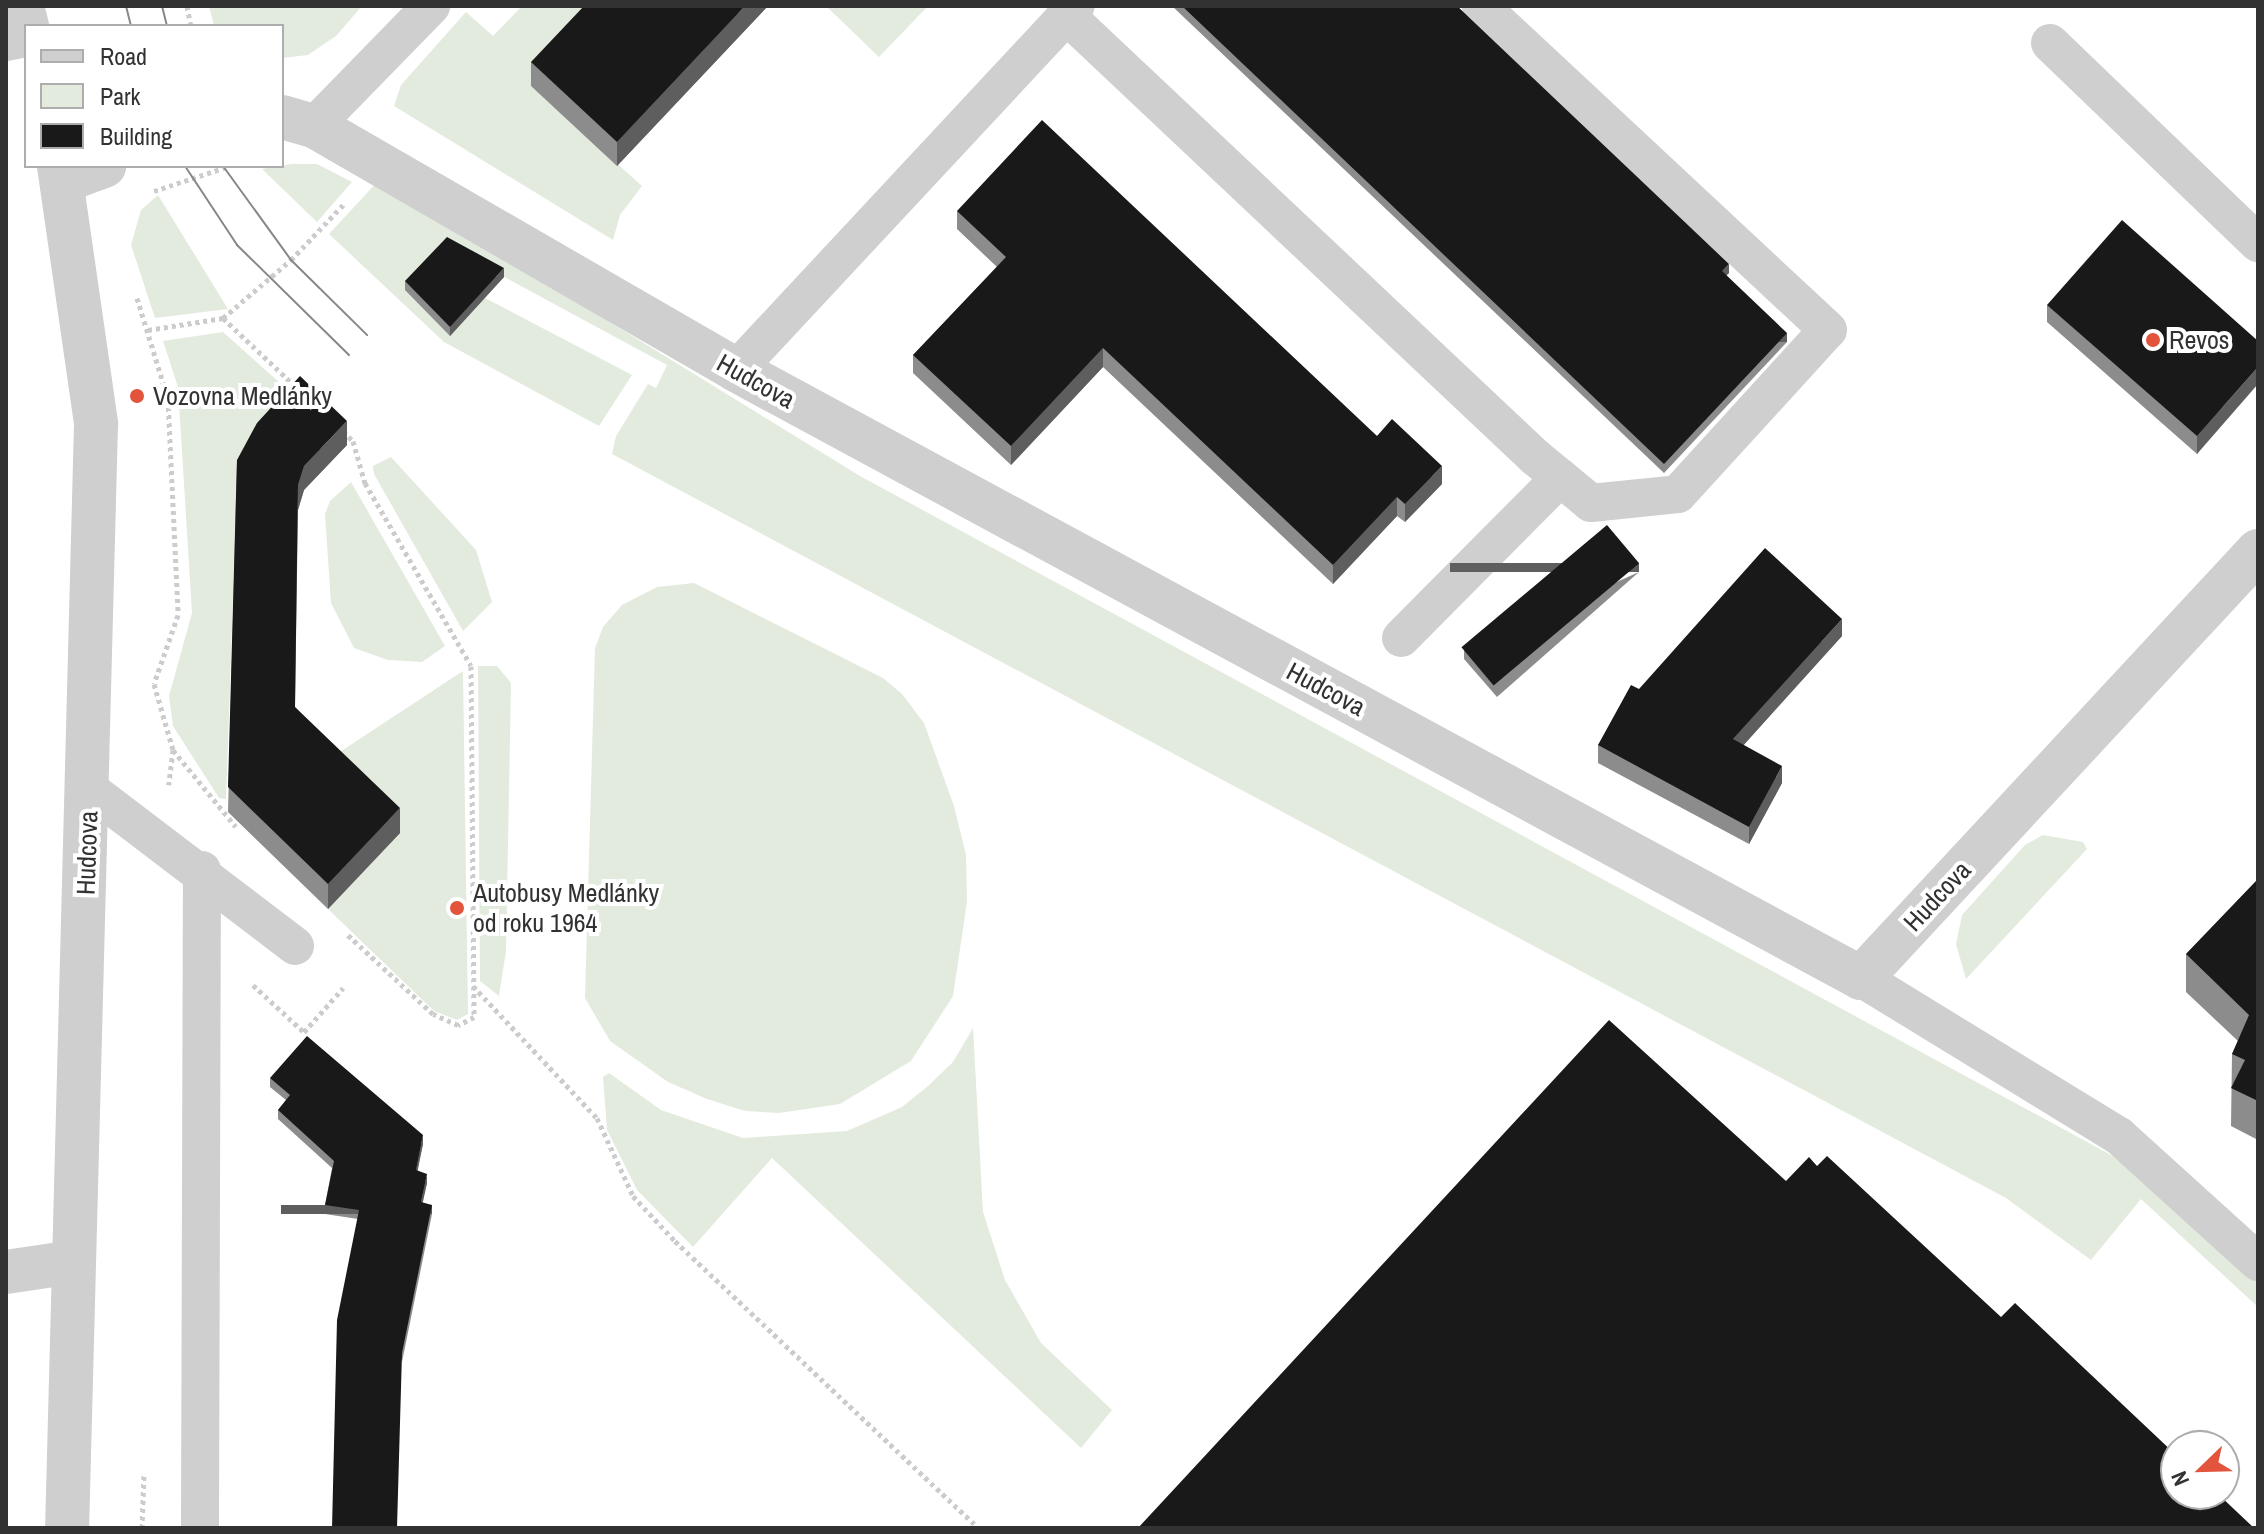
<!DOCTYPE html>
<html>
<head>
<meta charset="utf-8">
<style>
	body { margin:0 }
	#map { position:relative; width:2264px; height:1534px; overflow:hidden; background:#fff; font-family:"Archivo Narrow",sans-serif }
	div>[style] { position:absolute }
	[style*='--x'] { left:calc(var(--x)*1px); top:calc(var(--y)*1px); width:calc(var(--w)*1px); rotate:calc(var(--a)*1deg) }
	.green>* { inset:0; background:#e3ebde }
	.path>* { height:5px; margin-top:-2.5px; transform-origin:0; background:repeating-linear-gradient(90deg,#ccc 0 4px,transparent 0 8px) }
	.service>* { height:38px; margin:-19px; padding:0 19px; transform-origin:19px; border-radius:19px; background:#cfcfcf }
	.minor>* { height:44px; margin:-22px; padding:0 22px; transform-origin:22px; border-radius:22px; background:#cfcfcf }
	.tertiary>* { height:44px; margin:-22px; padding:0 22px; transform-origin:22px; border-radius:22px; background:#cfcfcf }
	.tram>* { height:2px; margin:-1px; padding:0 1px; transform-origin:1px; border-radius:1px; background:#878787 }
	.wall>* { inset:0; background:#8c8c8c }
	.shaded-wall>* { inset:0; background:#5e5e5e; transform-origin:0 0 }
	.building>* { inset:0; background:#191919; transform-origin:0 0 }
	.dots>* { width:22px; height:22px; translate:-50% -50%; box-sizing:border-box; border:4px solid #fff; border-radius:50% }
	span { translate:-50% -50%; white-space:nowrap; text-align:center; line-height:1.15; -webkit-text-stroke:8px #fff; paint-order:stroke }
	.poi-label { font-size:26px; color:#323232 }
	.left { translate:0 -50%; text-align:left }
	.street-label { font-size:26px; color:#323232 }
	.frame { position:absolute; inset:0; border:8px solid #323232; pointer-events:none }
	.legend { position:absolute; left:24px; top:24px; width:260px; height:144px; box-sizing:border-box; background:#fff; border:2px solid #adadad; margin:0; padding:10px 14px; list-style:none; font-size:24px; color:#323232 }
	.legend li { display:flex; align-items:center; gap:16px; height:40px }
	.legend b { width:40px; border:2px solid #adadad }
	.north { position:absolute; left:2160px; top:1430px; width:80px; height:80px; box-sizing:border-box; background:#fff; border:2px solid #adadad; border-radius:50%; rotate:247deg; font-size:22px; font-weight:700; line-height:32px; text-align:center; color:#323232 }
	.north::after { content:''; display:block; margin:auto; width:28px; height:36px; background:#e2543c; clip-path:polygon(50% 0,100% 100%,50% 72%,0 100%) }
</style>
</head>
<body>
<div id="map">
	<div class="green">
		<div style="clip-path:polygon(209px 6px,362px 6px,336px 36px,308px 55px,282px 58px,282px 26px,214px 26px)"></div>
		<div style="clip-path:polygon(522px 6px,610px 6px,531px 86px,642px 186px,620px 215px,613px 240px,394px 106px,401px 85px,466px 12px,493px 36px)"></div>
		<div style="clip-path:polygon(826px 6px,928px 6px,879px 57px)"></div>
		<div style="clip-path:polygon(291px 164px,317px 164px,352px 182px,317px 222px,262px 169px)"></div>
		<div style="clip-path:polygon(379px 180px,860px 476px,2146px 1174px,2258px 1273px,2258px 1307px,2141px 1199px,2091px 1260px,2006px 1198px,612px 454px,616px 436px,648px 384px,656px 388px,667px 365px,447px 246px,450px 335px,485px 298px,632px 375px,599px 426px,444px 342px,329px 234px)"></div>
		<div style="clip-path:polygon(158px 195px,228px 309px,155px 318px,131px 245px,141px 210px)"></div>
		<div style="clip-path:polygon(223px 332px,300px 401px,237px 485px,226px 799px,219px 798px,173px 726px,169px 696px,192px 613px,178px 387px,163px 341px)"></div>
		<div style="clip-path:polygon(391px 457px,476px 550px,492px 602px,463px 631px,374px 474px,373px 466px)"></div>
		<div style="clip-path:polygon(351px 482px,445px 646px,422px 662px,388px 660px,354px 648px,331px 603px,325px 514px,330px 501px)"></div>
		<div style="clip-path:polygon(694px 583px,883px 678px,902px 694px,924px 723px,954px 806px,966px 855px,967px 902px,953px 996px,911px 1061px,840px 1104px,779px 1113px,745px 1111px,707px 1099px,668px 1082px,610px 1041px,585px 998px,595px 648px,603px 627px,622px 605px,657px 587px)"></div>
		<div style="clip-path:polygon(478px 666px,497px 666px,511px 683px,506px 951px,499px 996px,480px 981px)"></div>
		<div style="clip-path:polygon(463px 671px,468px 1014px,457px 1020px,434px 1011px,328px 909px,400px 833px,326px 761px)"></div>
		<div style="clip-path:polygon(2043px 835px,2083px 842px,2087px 849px,1966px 979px,1956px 944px,1962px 915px,2025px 845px)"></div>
		<div style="clip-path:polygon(973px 1028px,983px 1212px,1005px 1280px,1041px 1343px,1112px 1410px,1081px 1448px,772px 1158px,693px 1247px,637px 1190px,607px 1130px,603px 1077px,609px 1073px,661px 1110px,743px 1138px,847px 1131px,902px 1107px,928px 1086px,953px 1062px)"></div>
	</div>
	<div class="path">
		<div style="--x:187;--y:6;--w:20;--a:79"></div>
		<div style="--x:154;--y:191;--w:79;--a:-18.4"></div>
		<div style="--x:137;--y:298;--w:106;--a:72.9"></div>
		<div style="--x:168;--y:399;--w:216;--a:87.3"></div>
		<div style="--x:178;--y:615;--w:73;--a:109.2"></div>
		<div style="--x:154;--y:684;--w:69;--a:73.9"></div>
		<div style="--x:173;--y:750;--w:35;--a:97"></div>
		<div style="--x:223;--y:318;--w:99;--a:43.4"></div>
		<div style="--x:148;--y:330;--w:76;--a:-9.1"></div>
		<div style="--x:223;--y:318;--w:89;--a:-40.5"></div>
		<div style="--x:291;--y:260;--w:77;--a:-46.6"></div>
		<div style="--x:343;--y:431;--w:14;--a:45"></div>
		<div style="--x:353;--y:441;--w:44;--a:74.1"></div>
		<div style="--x:365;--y:483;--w:211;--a:59.9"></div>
		<div style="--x:471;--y:666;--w:351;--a:89.5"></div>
		<div style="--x:474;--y:1017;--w:18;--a:153"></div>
		<div style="--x:458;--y:1025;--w:27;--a:-156"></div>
		<div style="--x:433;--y:1014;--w:117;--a:-137.1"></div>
		<div style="--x:173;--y:750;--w:99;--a:50.7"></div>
		<div style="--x:253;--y:985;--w:69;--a:42.7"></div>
		<div style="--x:304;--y:1032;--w:59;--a:-48.4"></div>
		<div style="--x:473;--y:986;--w:181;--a:46.8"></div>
		<div style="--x:597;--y:1118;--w:86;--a:65.2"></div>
		<div style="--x:633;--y:1196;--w:62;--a:47"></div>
		<div style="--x:675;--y:1241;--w:418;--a:43.4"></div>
		<div style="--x:142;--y:1528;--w:54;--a:-87.9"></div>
	</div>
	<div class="service">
		<div style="--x:1067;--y:16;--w:643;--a:43.3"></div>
		<div style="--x:1535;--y:457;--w:72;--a:39.4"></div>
		<div style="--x:1591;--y:503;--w:87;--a:-5.9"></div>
		<div style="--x:1678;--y:494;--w:222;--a:-47.6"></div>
		<div style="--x:1828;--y:330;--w:475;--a:-137"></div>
		<div style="--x:6;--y:42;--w:20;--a:-11"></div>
		<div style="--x:2050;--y:43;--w:289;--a:43.9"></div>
		<div style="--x:314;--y:126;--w:168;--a:-45.7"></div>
		<div style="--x:736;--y:370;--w:498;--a:-47"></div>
		<div style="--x:1401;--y:638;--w:226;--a:-45.2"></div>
		<div style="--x:89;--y:789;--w:259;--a:37.3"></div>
		<div style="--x:1861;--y:978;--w:303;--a:31.5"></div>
		<div style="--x:2119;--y:1136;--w:188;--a:42.2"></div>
		<div style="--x:200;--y:1528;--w:658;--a:-89.83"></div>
	</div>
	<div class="minor">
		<div style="--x:282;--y:117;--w:33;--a:16"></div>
		<div style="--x:314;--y:126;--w:487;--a:30"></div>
		<div style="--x:736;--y:370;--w:1279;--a:28.39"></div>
		<div style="--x:1861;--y:978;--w:583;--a:-47.09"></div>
		<div style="--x:63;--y:181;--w:44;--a:-20.1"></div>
		<div style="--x:6;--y:1272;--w:68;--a:-8.5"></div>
	</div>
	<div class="tertiary">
		<div style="--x:22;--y:6;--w:21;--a:76"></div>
		<div style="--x:59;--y:166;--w:261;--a:81.8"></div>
		<div style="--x:96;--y:424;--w:1104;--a:91.5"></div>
	</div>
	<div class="tram">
		<div style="--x:126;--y:6;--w:21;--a:76"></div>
		<div style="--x:162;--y:6;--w:21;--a:76"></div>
		<div style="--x:185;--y:166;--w:95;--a:56.6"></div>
		<div style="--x:237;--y:245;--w:157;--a:44.5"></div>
		<div style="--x:223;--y:166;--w:116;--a:54.1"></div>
		<div style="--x:291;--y:260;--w:107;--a:44.6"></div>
	</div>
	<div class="wall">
		<div style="clip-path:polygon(768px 6px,617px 166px,531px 86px,531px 62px)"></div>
		<div style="clip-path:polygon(1172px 6px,1457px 6px,1729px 273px,1726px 275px,1787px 342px,1664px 473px)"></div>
		<div style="clip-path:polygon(957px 211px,1377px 436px,1442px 484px,1405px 522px,1397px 516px,1333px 584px,1103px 367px,1011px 465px,913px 373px,913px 355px,997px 267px,957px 229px)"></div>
		<div style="clip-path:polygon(504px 277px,450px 336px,405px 290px,405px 281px)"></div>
		<div style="clip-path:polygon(2047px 305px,2258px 341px,2197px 454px,2047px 322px)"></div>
		<div style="clip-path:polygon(347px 445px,304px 490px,298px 510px,295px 707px,400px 833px,328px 909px,228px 812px,237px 460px)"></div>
		<div style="clip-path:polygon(1639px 572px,1497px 697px,1464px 659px,1464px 650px)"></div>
		<div style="clip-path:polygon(1842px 636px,1743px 745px,1782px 783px,1749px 844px,1598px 763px,1598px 745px,1639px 689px)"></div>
		<div style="clip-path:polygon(2258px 879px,2258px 1140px,2231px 1126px,2232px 1054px,2238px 1041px,2186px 992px,2186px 954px)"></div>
		<div style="clip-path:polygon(270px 1078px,423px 1144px,417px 1170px,427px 1183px,422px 1203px,432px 1214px,402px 1362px,358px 1219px,325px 1214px,325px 1205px,332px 1168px,278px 1119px,278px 1110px,286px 1100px,270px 1087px)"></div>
	</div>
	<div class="shaded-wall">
		<div style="clip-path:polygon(745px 6px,768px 6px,617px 166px,617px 142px)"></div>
		<div style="clip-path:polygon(1729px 264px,1729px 273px,1722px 280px,1722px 271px)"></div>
		<div style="clip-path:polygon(504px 268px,504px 277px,450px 336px,450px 327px)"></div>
		<div style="left:1787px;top:333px;width:9px;height:180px;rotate:90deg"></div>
		<div style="clip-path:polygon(1103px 348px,1103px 367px,1011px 465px,1011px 446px)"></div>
		<div style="clip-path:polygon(2258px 367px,2258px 384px,2197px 454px,2197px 436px)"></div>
		<div style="clip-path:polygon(347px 421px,347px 445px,304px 490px,298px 510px,298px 485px,304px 466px)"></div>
		<div style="clip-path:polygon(1442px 466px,1442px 484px,1405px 522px,1405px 504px)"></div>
		<div style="clip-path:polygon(1397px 497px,1397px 516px,1333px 584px,1333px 565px)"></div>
		<div style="left:1639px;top:563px;width:9px;height:189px;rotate:90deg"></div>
		<div style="clip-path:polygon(1842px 619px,1842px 636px,1733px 757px,1733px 739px)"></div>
		<div style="clip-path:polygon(1782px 766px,1782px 783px,1749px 844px,1749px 827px)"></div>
		<div style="clip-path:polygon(400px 808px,400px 833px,328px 909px,328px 884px)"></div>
		<div style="clip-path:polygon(423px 1135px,423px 1144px,416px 1179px,416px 1170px)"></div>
		<div style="clip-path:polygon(427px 1174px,427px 1183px,421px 1211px,421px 1202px)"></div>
		<div style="left:432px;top:1205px;width:9px;height:151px;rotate:90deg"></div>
	</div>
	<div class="building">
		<div style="clip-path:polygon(584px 6px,745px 6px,617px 142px,531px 62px)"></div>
		<div style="clip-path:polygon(1182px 6px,1457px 6px,1729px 264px,1722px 271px,1787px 333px,1664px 464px)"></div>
		<div style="clip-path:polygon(1042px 120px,1377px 436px,1392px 419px,1442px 466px,1405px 504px,1397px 497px,1333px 565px,1103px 348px,1011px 446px,913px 355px,1006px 257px,957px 211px)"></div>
		<div style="clip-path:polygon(2122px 220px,2258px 341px,2258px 367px,2197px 436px,2047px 305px)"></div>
		<div style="clip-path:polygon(447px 237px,504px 268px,450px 327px,405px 281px)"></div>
		<div style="clip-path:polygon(300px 376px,347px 421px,304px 466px,298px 485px,295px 707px,400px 808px,328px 884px,228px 787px,237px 460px,257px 423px)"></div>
		<div style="left:1607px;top:525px;width:50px;height:190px;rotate:50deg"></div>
		<div style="clip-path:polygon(1765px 548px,1842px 619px,1733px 739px,1782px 766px,1749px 827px,1598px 745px,1631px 685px,1639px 689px)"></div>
		<div style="clip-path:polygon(2258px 879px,2258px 1101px,2231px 1088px,2245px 1060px,2232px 1054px,2249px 1015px,2186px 954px)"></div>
		<div style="clip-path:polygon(1609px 1020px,1786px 1181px,1809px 1157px,1817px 1166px,1827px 1156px,2001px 1317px,2015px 1303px,2176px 1455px,2176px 1494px,2218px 1494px,2254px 1528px,1138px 1528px)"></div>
		<div style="clip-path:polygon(307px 1036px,423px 1135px,416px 1170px,427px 1174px,421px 1202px,432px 1205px,402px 1353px,397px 1528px,332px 1528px,337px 1320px,359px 1210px,325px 1205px,334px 1161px,278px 1110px,290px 1095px,270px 1078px)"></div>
	</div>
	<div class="dots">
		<div style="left:2153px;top:340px;background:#e2543c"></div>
		<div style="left:137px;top:396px;background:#e2543c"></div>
		<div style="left:457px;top:908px;background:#e2543c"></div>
	</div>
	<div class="poi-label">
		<span class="left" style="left:2169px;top:340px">Revos</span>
		<span class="left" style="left:153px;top:396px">Vozovna Medlánky</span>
		<span class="left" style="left:473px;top:908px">Autobusy Medlánky<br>od roku 1964</span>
	</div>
	<div class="street-label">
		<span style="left:756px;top:381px;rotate:29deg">Hudcova</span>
		<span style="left:1326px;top:689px;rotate:28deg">Hudcova</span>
		<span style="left:87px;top:853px;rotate:-88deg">Hudcova</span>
		<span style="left:1937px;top:896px;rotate:-47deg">Hudcova</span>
	</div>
	<div class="frame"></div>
	<ul class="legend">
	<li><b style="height:10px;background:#cfcfcf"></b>Road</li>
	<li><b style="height:22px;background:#e3ebde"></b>Park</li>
	<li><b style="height:22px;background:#191919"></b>Building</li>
	</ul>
	<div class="north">N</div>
</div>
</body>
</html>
